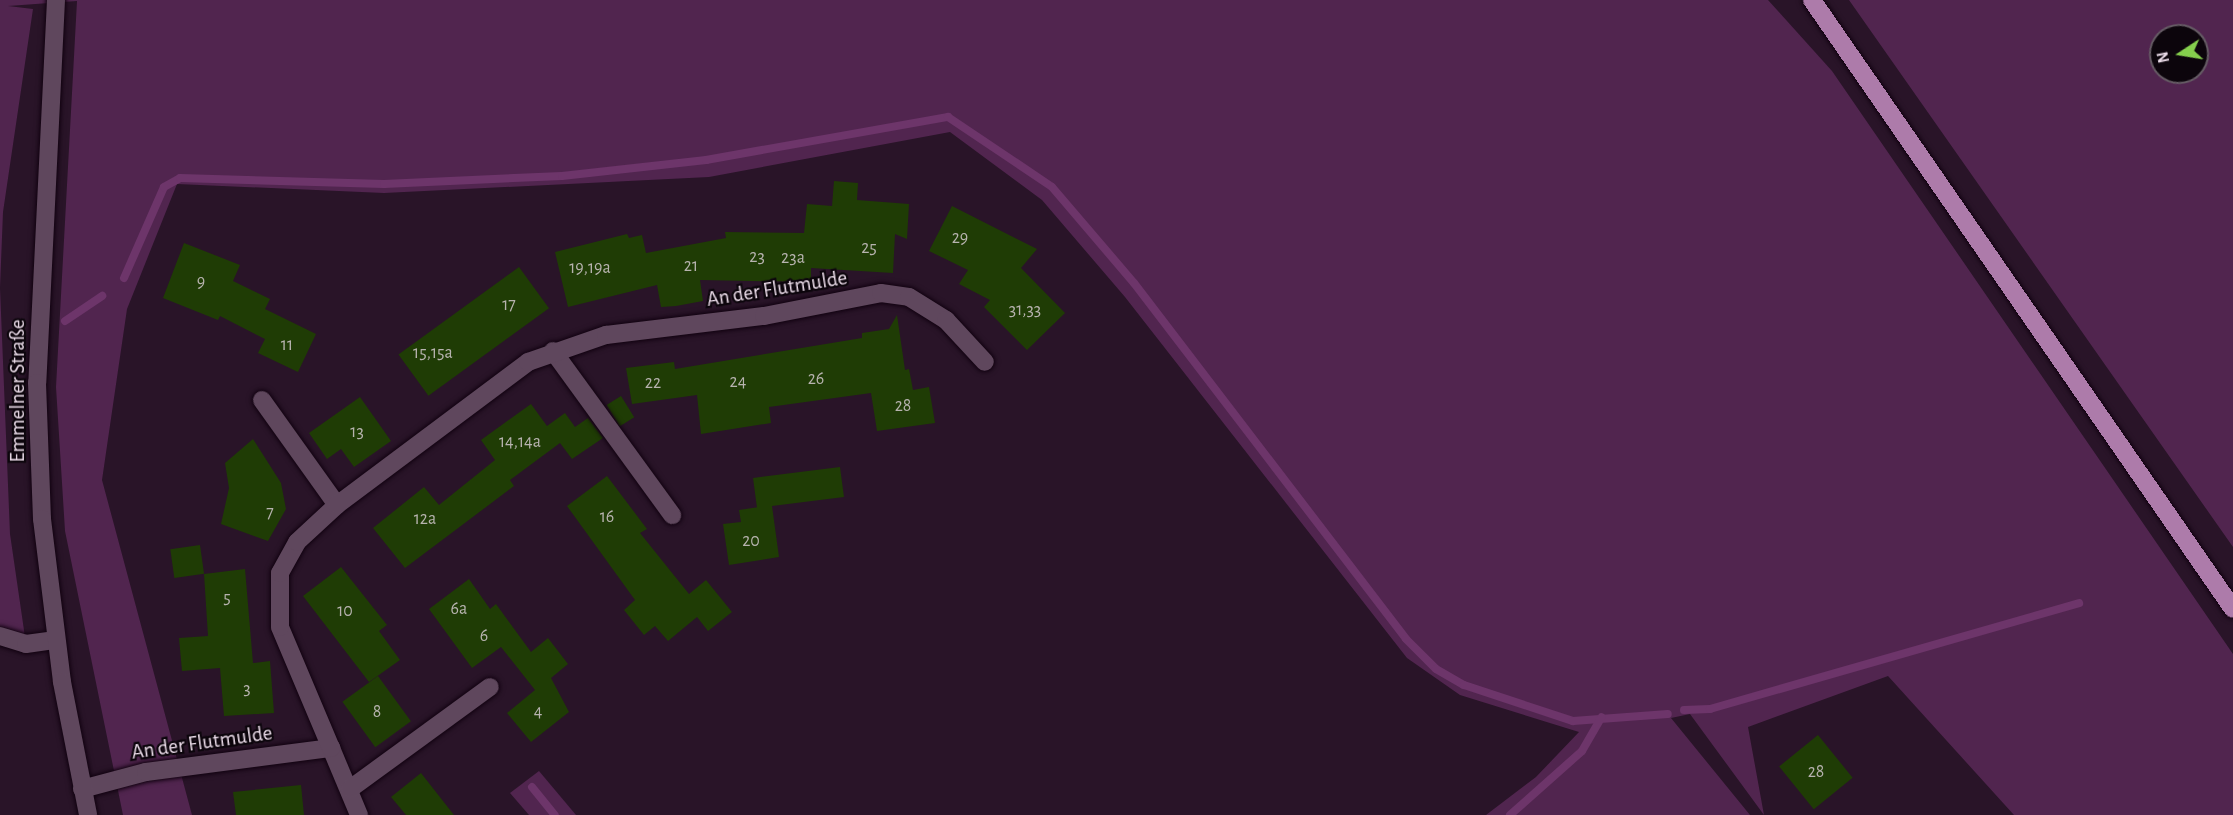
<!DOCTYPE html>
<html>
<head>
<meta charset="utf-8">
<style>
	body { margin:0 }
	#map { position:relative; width:2233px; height:815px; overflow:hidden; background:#291428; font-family:"Alegreya Sans",sans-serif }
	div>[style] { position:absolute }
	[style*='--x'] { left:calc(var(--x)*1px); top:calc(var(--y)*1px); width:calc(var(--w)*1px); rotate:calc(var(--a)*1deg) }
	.green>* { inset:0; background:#51254f }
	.stream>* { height:8px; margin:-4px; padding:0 4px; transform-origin:4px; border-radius:4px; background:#6d356a }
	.building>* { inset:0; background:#1f3c05; transform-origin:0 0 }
	.roads { filter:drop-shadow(0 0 2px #110210) drop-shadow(0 0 2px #110210) }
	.street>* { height:18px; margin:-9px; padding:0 9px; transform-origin:9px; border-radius:9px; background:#5f475d }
	.secondary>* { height:18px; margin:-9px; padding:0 9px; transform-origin:9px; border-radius:9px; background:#5f475d }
	.primary>* { height:18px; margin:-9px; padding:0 9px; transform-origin:9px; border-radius:9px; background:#ad7baa }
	span { translate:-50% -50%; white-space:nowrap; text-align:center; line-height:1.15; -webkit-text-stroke:4.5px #0c050c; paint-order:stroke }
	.number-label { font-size:18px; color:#b7b3af }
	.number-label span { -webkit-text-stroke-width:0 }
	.street-label { font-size:21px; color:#eadbe8 }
	.north { position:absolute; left:2149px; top:24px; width:60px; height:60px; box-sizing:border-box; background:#0c050c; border:2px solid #655b64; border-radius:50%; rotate:258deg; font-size:16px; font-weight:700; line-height:24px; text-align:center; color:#eadbe8 }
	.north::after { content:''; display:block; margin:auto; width:21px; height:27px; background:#85cf4d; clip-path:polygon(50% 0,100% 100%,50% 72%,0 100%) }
</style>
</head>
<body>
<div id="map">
	<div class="green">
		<div style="clip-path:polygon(0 0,1768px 0,1832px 71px,2233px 654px,2233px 815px,2014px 815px,1888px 676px,1748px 727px,1764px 815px,1690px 714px,1671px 718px,1750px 815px,1486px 815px,1536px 777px,1579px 732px,1460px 695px,1407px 658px,1125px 297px,1042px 200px,950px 132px,709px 177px,384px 193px,177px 184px,127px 309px,102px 480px,192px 815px,123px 815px,65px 531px,56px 387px,77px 1px,8px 6px,33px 9px,3px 212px,0 288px,10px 534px,26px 644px,0 636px)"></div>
		<div style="clip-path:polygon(evenodd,1849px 0,2233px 0,2233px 547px,1849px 0,2161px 36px,2197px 36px,2197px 72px,2161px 72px,2161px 36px)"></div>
		<div style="clip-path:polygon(539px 771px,576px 815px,529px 815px,510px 793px)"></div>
	</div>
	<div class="stream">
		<div style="--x:124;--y:278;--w:99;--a:-66.3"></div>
		<div style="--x:164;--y:187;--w:18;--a:-29"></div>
		<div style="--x:180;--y:178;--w:204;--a:1.7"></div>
		<div style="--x:384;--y:184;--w:178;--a:-2.6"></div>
		<div style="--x:562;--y:176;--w:145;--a:-6.3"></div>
		<div style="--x:706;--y:160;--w:246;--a:-10.1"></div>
		<div style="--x:948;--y:117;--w:125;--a:33.9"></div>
		<div style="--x:1052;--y:187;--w:126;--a:49.5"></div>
		<div style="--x:1134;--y:283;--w:448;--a:52.6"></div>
		<div style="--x:1406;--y:639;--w:42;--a:45"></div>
		<div style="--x:1436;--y:669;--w:32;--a:30"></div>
		<div style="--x:1464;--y:685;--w:115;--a:18.3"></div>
		<div style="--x:1573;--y:721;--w:95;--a:-4.2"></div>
		<div style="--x:65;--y:321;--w:45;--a:-34"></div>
		<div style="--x:1684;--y:710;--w:26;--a:-2"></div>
		<div style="--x:1710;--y:709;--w:384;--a:-16"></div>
		<div style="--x:532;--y:787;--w:36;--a:51"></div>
		<div style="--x:1510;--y:815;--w:96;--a:-41.6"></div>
		<div style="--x:1582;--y:751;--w:39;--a:-60"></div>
	</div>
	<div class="building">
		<div style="clip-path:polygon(834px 181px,858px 183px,857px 200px,909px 204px,907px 239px,895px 234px,893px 273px,811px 268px,811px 282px,700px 280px,703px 301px,676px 306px,661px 307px,657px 285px,568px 307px,555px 252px,627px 234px,629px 238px,642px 235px,646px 253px,726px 238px,725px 232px,804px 233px,807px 204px,832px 206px)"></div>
		<div style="clip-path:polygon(952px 206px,1037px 249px,1021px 268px,1065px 313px,1027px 350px,984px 307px,990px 300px,959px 284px,968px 270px,929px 251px)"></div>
		<div style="clip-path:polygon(184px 243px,240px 265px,233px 281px,270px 299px,265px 309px,316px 334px,298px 372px,258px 353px,265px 339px,220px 316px,218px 320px,163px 298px)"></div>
		<div style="left:519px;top:267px;width:51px;height:149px;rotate:54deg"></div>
		<div style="clip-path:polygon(897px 315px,905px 370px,909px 369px,913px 390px,929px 387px,935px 423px,877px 431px,871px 393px,769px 407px,771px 423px,701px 434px,697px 395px,632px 404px,626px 368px,674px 362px,675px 369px,862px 338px,862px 333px,889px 329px)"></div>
		<div style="left:621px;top:396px;width:25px;height:17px;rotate:58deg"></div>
		<div style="clip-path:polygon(360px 397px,391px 441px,354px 467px,341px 449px,327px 459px,309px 433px)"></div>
		<div style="clip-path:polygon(531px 404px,547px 426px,565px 413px,575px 427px,588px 418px,603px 438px,572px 459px,560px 443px,510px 480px,514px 486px,405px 568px,373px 528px,424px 487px,439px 505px,495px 460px,481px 440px)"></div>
		<div style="clip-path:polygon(253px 439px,281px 483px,286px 509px,268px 541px,221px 524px,229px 488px,225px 463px)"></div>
		<div style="clip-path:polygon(840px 467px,844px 497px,772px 506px,779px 557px,729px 565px,723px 524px,741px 522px,739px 510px,766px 506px,757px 508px,753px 478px)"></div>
		<div style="clip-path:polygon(607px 476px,647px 529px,640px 533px,689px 594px,706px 580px,732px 612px,708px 631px,697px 617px,668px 641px,655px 626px,644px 635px,624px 610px,635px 600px,567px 506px)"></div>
		<div style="left:200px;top:545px;width:29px;height:30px;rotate:82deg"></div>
		<div style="clip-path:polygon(341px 567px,387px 625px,379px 631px,400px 660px,369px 682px,303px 596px)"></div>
		<div style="clip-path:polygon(245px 569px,253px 663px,270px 661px,274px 713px,224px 716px,220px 668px,182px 671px,179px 638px,208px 636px,204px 574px)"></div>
		<div style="clip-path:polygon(469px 579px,490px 609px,496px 604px,531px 652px,548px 638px,568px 664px,551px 678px,569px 712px,531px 742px,507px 713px,535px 690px,501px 647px,472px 668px,429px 609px)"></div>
		<div style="left:378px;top:676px;width:56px;height:44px;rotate:54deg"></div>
		<div style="left:1818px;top:735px;width:55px;height:50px;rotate:51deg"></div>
		<div style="clip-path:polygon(421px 773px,454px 815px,406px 815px,391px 797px)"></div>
		<div style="clip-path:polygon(301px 785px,304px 815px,236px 815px,233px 792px)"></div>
	</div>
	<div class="roads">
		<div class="street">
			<div style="--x:553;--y:351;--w:203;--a:54"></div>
			<div style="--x:262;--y:400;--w:129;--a:54.5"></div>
			<div style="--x:0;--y:636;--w:27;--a:17"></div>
			<div style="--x:26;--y:644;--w:30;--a:-8"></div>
			<div style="--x:331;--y:748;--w:73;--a:67.3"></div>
			<div style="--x:82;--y:789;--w:66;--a:-14.9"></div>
			<div style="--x:146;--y:772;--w:187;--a:-7.4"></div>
			<div style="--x:331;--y:748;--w:131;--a:-112.9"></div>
			<div style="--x:280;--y:627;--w:54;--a:-90"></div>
			<div style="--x:280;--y:573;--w:35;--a:-61"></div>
			<div style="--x:297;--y:542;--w:54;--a:-42.8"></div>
			<div style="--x:337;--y:505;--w:239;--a:-36.8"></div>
			<div style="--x:528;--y:362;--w:83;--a:-19.1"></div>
			<div style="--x:606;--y:335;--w:159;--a:-6.9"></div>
			<div style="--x:764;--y:316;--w:119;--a:-11.1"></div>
			<div style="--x:881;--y:293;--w:28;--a:8"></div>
			<div style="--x:909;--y:297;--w:44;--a:31.9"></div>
			<div style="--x:946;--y:320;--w:57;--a:47.1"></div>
			<div style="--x:350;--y:789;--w:173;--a:-36.1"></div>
		</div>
		<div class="secondary">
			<div style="--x:56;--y:0;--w:383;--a:92.8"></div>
			<div style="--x:37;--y:383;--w:136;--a:87.9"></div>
			<div style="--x:42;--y:519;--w:164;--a:83"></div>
			<div style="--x:62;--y:682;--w:136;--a:78.9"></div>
		</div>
		<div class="primary">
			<div style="--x:1812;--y:0;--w:740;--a:55.34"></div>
		</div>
	</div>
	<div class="number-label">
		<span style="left:960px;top:238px">29</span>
		<span style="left:869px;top:248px">25</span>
		<span style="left:757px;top:257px">23</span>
		<span style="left:793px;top:258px">23a</span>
		<span style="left:691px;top:266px">21</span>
		<span style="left:590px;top:268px">19,19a</span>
		<span style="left:201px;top:282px">9</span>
		<span style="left:509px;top:305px">17</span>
		<span style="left:1025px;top:310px">31,33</span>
		<span style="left:287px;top:345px">11</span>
		<span style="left:433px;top:353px">15,15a</span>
		<span style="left:816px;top:379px">26</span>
		<span style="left:738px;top:382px">24</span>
		<span style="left:653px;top:383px">22</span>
		<span style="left:903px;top:406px">28</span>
		<span style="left:357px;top:432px">13</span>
		<span style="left:520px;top:442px">14,14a</span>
		<span style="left:270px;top:513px">7</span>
		<span style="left:607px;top:517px">16</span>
		<span style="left:425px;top:519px">12a</span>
		<span style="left:751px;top:541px">20</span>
		<span style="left:227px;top:598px">5</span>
		<span style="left:459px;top:609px">6a</span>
		<span style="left:345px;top:611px">10</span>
		<span style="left:484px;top:636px">6</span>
		<span style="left:247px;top:689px">3</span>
		<span style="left:377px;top:712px">8</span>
		<span style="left:538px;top:712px">4</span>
		<span style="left:1816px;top:772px">28</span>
	</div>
	<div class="street-label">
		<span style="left:777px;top:289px;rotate:-9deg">An der Flutmulde</span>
		<span style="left:18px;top:391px;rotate:-90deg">Emmelner Straße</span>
		<span style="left:202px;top:743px;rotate:-8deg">An der Flutmulde</span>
	</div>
	<div class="north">N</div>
</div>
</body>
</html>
